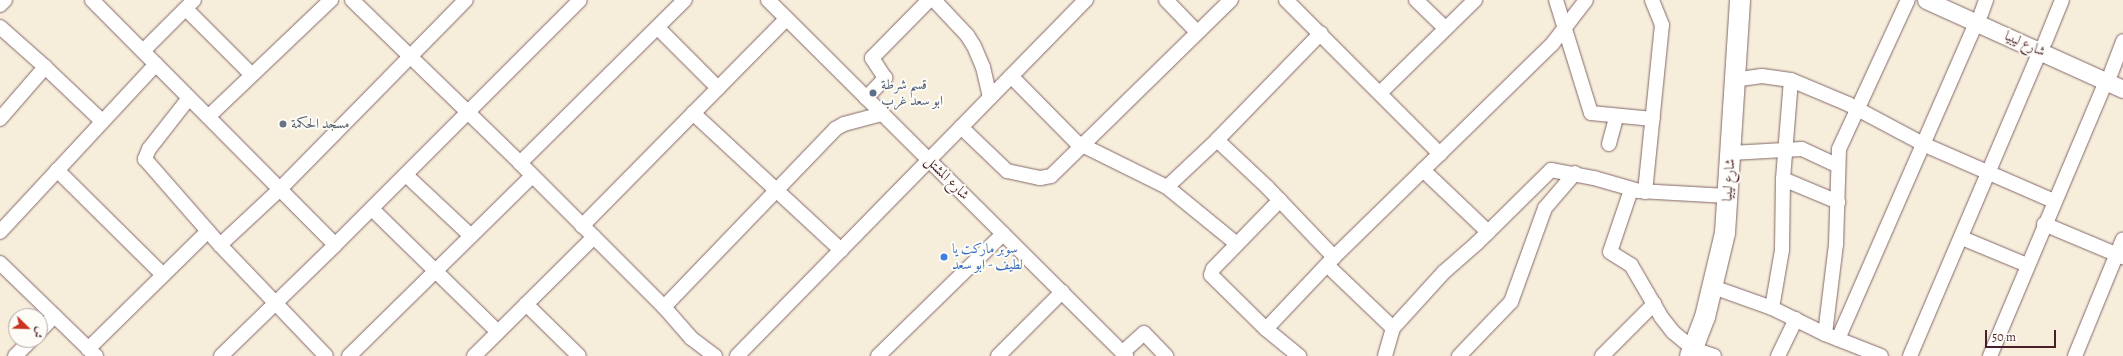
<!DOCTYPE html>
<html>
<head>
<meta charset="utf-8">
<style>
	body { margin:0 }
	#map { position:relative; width:2123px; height:356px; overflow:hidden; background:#f6eedb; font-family:Alegreya,Amiri,serif }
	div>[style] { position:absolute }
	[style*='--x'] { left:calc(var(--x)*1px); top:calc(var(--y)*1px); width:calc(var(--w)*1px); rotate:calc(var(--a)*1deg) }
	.roads { filter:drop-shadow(0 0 1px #866769) drop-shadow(0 0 1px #866769) }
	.minor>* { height:14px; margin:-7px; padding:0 7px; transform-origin:7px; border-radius:7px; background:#fff }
	.major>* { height:17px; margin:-8.5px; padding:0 8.5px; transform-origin:8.5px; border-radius:8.5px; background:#fff }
	.highway>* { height:20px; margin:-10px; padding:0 10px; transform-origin:10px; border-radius:10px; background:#fff }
	.dots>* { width:11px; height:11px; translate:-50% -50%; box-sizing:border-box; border:2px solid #fdfcf7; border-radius:50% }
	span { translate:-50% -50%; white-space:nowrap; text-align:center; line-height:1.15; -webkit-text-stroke:4px #fdfcf7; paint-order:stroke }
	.street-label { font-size:14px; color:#4a1f2b }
	.service-label { font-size:14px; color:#4e5e75 }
	.left { translate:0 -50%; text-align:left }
	.worship-label { font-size:14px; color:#5b616d }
	.shop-label { font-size:14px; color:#366cbe }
	.north { position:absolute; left:8px; top:308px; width:40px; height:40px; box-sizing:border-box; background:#fdfcf7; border:1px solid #b5a4a5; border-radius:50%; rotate:113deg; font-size:11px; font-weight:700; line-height:16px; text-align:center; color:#4a1f2b }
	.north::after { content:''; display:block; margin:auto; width:14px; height:18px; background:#c8321e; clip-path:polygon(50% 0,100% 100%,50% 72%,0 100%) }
	.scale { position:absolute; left:1985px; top:330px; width:71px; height:18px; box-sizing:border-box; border:2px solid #4a1f2b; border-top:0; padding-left:5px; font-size:12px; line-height:14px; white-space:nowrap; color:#4a1f2b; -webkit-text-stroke:3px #fdfcf7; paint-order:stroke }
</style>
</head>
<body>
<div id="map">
	<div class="roads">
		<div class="minor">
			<div style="--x:92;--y:0;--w:345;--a:45.2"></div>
			<div style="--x:352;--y:0;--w:234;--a:44.1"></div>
			<div style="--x:520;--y:163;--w:204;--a:45"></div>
			<div style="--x:664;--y:307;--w:41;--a:48.9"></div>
			<div style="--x:691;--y:338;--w:30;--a:37"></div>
			<div style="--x:768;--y:0;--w:505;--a:44.84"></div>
			<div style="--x:934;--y:0;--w:48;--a:46.7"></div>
			<div style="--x:967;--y:35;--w:13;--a:58"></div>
			<div style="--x:974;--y:46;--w:23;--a:67"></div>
			<div style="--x:983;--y:67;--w:31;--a:77"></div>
			<div style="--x:1166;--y:0;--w:45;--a:45.9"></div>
			<div style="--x:1286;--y:0;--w:218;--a:45"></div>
			<div style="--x:1416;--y:0;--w:40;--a:44"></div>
			<div style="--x:1556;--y:0;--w:118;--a:72.8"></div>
			<div style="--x:1591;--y:113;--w:62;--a:5.5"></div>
			<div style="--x:0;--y:5;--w:7;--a:-45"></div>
			<div style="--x:186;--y:9;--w:92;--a:45"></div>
			<div style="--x:1981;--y:14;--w:15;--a:-70"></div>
			<div style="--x:0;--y:27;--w:60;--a:41.6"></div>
			<div style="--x:658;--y:28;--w:85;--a:45"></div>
			<div style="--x:2045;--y:42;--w:45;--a:-68"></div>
			<div style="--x:143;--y:51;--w:72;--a:-45"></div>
			<div style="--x:2111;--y:73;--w:34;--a:-69"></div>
			<div style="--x:1011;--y:76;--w:93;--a:45.4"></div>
			<div style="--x:1076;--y:142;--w:102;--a:26.3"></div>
			<div style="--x:1167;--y:187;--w:90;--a:39.2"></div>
			<div style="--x:1733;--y:80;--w:29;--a:-8"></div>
			<div style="--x:1762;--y:76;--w:29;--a:8"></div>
			<div style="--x:1791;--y:80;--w:62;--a:22.8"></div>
			<div style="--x:1848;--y:104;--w:87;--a:28"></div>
			<div style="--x:1925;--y:145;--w:141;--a:23.5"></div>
			<div style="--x:1380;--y:93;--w:133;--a:-44.4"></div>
			<div style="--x:189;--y:98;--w:65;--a:128.1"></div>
			<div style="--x:149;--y:149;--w:11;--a:112"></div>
			<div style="--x:145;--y:159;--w:114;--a:48.9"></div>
			<div style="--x:220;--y:245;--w:153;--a:46.3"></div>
			<div style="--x:866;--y:98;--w:28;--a:-46"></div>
			<div style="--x:885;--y:78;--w:24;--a:-123"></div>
			<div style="--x:872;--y:58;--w:81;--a:-45.5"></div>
			<div style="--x:693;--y:113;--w:202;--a:42.8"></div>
			<div style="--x:208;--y:117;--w:170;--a:-43.6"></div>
			<div style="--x:0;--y:119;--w:69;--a:-49.1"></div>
			<div style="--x:45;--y:67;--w:79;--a:43.5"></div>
			<div style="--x:961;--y:127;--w:64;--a:43.7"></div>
			<div style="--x:1007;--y:171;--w:34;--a:12"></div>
			<div style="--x:1040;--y:178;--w:11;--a:-10"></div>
			<div style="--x:1051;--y:176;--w:252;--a:-44.4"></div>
			<div style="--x:1217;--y:140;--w:69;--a:43.2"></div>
			<div style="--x:1267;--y:187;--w:97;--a:46.3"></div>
			<div style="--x:1609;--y:144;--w:28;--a:-75"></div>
			<div style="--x:1731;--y:153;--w:71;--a:-3.2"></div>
			<div style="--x:1802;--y:149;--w:40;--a:25"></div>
			<div style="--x:520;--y:163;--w:232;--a:-44.7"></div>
			<div style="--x:57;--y:170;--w:149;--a:44.7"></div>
			<div style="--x:1423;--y:170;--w:90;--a:43.6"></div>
			<div style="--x:406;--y:175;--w:89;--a:43.2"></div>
			<div style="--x:1783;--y:179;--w:60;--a:22.7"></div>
			<div style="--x:1167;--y:187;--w:69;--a:-43.2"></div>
			<div style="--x:1217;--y:140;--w:149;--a:-45.8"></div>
			<div style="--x:1631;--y:190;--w:65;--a:108.7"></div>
			<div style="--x:1610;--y:252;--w:25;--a:32"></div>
			<div style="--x:1631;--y:265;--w:61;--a:59.7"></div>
			<div style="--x:1662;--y:318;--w:18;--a:52"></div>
			<div style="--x:1673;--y:332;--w:26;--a:40"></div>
			<div style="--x:1693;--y:349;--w:22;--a:18"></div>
			<div style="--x:1645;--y:192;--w:168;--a:-84.2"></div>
			<div style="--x:1662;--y:25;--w:27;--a:-112"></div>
			<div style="--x:1280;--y:200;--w:96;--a:134.2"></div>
			<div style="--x:1213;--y:269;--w:6;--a:108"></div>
			<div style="--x:1211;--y:275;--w:77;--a:44.5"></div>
			<div style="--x:1266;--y:329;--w:43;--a:39.3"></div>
			<div style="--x:372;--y:209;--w:176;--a:44.3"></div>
			<div style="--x:2044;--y:224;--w:86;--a:22.7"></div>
			<div style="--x:582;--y:226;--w:291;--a:-45.4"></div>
			<div style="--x:0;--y:232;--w:229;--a:-47.1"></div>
			<div style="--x:1962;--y:238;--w:70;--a:22.6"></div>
			<div style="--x:220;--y:245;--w:82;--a:-43"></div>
			<div style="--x:280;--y:189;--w:265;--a:-45.5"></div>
			<div style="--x:0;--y:263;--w:134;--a:44.1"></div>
			<div style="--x:1327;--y:265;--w:91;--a:43.7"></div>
			<div style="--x:1393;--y:328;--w:29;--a:106"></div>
			<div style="--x:1713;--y:287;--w:63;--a:19.6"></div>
			<div style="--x:1772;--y:308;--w:59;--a:26.1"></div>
			<div style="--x:1825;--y:334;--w:60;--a:21.4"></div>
			<div style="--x:526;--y:304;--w:74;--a:44.5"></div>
			<div style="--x:664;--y:307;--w:247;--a:-46.1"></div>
			<div style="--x:835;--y:129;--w:10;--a:-29"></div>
			<div style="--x:844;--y:124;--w:39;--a:-15"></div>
			<div style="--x:1772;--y:308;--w:59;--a:-80.2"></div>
			<div style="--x:1782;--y:250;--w:71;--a:-89.2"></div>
			<div style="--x:1783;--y:179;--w:99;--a:-85.4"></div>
			<div style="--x:1393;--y:328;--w:76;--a:-47.7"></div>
			<div style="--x:1444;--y:272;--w:44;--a:-41.3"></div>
			<div style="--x:1477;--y:243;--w:104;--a:-44.6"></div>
			<div style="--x:1551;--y:170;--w:44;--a:10.5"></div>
			<div style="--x:1594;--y:178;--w:47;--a:16.1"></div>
			<div style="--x:1639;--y:191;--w:89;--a:3.2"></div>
			<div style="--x:1266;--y:329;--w:99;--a:-46.6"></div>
			<div style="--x:1334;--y:257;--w:306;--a:-44.3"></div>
			<div style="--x:1553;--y:43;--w:54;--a:-52.5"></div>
			<div style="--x:40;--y:331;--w:21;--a:-47"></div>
			<div style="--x:1825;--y:334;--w:91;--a:-83"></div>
			<div style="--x:1836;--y:244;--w:95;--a:-88.2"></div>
			<div style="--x:1839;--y:149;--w:164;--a:-65.2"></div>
			<div style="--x:1838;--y:339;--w:345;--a:-66.4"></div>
			<div style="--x:88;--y:349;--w:168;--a:-44.5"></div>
			<div style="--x:1123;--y:352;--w:28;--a:-42"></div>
			<div style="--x:1144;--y:333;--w:32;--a:46"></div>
			<div style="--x:15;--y:356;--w:23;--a:-45"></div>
			<div style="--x:221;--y:356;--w:159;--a:-44.2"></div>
			<div style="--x:335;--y:245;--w:346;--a:-45"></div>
			<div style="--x:349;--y:356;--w:257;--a:-44.5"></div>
			<div style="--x:474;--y:356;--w:169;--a:-44.8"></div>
			<div style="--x:737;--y:356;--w:499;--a:-45.6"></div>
			<div style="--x:878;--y:356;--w:175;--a:-44.3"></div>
			<div style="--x:998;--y:356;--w:91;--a:-45"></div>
			<div style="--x:1459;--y:356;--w:75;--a:-46.1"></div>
			<div style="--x:1511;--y:302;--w:100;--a:-70.1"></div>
			<div style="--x:1545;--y:208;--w:46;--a:-49.4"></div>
			<div style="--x:1602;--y:356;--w:74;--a:-45"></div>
			<div style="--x:1778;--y:356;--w:41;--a:-64.1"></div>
			<div style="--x:1910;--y:356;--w:332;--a:-66.9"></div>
			<div style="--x:1990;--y:356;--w:298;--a:-67.1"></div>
			<div style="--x:2075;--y:356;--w:126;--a:-67.7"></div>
		</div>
		<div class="major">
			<div style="--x:1926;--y:0;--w:216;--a:24.3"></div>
		</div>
		<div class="highway">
			<div style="--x:1690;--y:356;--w:42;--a:-69"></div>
			<div style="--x:1705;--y:317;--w:86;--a:-76.6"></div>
			<div style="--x:1725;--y:233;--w:233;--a:-86.3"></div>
		</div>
	</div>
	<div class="dots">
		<div style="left:873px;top:93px;background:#5c6f8a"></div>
		<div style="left:283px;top:124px;background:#6b7280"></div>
		<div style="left:944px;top:257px;background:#3f7fe0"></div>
	</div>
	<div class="street-label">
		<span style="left:2025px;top:44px;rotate:24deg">شارع ليبيا</span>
		<span style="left:947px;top:178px;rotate:45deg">شارع المشتل</span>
		<span style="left:1729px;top:180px;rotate:-86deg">شارع ليبيا</span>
	</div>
	<div class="service-label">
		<span class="left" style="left:881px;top:93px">قسم شرطة<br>ابو سعد غرب</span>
	</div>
	<div class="worship-label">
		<span class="left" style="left:291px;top:124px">مسجد الحكمة</span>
	</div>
	<div class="shop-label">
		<span class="left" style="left:952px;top:257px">سوبر ماركت يا<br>لطيف - ابو سعد</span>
	</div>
	<div class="north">ش</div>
	<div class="scale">50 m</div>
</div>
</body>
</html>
